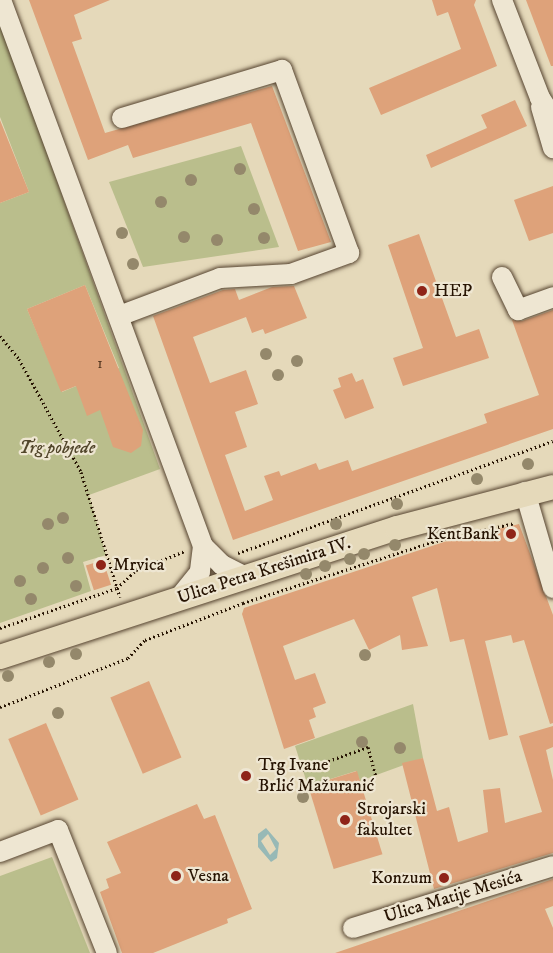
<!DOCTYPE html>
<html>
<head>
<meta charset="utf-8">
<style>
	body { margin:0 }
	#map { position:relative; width:553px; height:953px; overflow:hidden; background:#e5d9ba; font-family:"IM FELL DW Pica",serif }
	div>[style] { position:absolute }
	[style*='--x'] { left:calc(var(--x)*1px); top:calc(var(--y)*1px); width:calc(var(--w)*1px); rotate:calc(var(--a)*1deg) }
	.green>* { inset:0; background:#babe8c }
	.water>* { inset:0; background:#97b9b6 }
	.building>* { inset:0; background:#dea27a; transform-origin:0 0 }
	.path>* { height:3px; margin-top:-1.5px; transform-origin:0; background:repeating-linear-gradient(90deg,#261302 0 1.5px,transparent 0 4.5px) }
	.roads { filter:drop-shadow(0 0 2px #564430) drop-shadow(0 0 2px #564430) }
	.minor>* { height:20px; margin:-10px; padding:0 10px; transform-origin:10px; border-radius:10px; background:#eee6d2 }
	.major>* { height:24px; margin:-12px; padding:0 12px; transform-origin:12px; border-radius:12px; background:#e5d9ba }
	.trees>* { width:12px; height:12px; margin:-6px; border-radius:50%; background:#94886b }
	.dots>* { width:16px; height:16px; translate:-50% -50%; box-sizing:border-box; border:3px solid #eee6d2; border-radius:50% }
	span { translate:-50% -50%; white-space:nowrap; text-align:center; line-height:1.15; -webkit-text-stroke:4.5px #eee6d2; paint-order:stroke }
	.number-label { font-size:15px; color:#543720 }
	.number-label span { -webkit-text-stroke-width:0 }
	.poi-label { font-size:18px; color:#261302 }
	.left { translate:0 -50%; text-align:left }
	.right { translate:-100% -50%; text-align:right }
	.park-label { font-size:18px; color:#52462b; font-style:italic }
	.street-label { font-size:18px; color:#261302 }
</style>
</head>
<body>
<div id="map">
	<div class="green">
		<div style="clip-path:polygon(evenodd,0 22px,160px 469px,89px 495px,106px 555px,83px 562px,91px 591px,0 623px,0 203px,29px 192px,0 117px,0 22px,85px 285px,119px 368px,62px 392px,27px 309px,85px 285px)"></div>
		<div style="clip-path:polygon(241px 146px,279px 247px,143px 267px,109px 182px)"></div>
		<div style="clip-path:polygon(413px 704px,423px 758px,360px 781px,356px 771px,308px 786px,295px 746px)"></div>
		<div style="clip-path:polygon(52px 857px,90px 953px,0 953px,0 876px)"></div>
	</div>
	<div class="water">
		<div style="clip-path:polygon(evenodd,266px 828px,279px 843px,277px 858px,271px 862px,258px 847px,258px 834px,266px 828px,268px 834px,276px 849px,270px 855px,261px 841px,268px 834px)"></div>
	</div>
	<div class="building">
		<div style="clip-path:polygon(29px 0,110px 0,74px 15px,82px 39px,72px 42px,105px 133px,272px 86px,331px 242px,298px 251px,251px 123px,133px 158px,128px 145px,88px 160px)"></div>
		<div style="clip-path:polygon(432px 0,476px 0,474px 5px,497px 66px,381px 115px,369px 88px,461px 49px,448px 12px,437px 16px)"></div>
		<div style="clip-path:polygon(526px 0,553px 0,553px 66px,551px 66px)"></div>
		<div style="clip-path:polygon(515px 100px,527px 126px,431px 168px,426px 155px,487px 128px,481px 115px)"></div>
		<div style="clip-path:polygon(0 120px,29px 192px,0 203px)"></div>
		<div style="clip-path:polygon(553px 186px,553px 233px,529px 241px,514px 200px)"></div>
		<div style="clip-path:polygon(419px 234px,456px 337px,479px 329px,489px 358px,403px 386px,393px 358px,423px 348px,388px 245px)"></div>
		<div style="clip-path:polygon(85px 285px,143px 430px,141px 446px,131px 453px,113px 447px,100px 410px,87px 416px,76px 386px,61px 392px,27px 309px)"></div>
		<div style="clip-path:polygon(294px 286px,307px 318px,265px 334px,263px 329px,252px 333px,246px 317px,193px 337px,210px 383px,246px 370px,258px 404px,235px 412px,247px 447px,225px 455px,245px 511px,273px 500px,264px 476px,279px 471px,281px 476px,316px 463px,319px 470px,348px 460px,352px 471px,487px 423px,484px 414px,539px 395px,512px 320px,522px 321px,553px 310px,553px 429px,233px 540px,153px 316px,223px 290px,235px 289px,239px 300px,272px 287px)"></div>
		<div style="clip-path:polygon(352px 373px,356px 382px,363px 379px,374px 408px,345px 419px,333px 390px,341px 387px,338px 378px)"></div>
		<div style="clip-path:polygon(519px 524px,553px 615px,553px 723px,550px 724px,524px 640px,513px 643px,511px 635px,485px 641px,508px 735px,489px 740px,464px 639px,450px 642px,437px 588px,412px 597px,428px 646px,402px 650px,400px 635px,369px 650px,354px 619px,283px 646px,295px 680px,315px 673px,326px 703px,313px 708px,316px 717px,309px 720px,315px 738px,284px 749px,242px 614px,244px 608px,444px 542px)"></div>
		<div style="left:103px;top:560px;width:26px;height:18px;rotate:72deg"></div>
		<div style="left:149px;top:681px;width:83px;height:42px;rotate:67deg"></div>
		<div style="left:46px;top:723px;width:83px;height:41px;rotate:67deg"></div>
		<div style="clip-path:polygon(553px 726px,553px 747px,546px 750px,553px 780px,553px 853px,434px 889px,402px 763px,423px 758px,437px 811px,449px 807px,458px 842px,488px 832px,483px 790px,500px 788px,505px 823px,542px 812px,519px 736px)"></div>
		<div style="left:357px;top:771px;width:87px;height:51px;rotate:73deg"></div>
		<div style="clip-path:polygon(197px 804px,204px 819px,215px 815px,252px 909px,227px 919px,228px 923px,153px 953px,122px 953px,100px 892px,109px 888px,106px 879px,121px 873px,107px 842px)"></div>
		<div style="clip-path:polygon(553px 879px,553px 906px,545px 909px,553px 928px,553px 953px,335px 953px)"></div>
	</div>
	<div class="path">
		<div style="--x:0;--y:336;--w:30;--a:50"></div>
		<div style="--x:19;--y:359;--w:129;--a:61.2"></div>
		<div style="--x:81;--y:472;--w:131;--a:72.7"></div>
		<div style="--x:238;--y:553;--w:334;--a:-19.6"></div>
		<div style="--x:0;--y:628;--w:124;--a:-18.9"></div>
		<div style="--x:117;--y:588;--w:26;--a:-43"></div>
		<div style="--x:136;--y:570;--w:53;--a:-21.2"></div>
		<div style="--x:0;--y:707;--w:137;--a:-20.9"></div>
		<div style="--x:128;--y:658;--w:25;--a:-47"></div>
		<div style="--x:145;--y:640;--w:105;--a:-20.7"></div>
		<div style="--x:243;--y:603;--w:199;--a:-17.9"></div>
		<div style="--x:432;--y:542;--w:85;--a:-12.9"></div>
		<div style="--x:303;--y:770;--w:69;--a:-19.5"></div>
		<div style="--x:368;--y:747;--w:30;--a:75"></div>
	</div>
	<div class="roads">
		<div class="minor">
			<div style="--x:1;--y:0;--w:582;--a:69.7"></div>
			<div style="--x:203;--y:546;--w:26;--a:97"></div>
			<div style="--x:200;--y:572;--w:36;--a:129"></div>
			<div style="--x:502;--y:0;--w:105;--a:68.8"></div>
			<div style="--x:540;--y:98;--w:24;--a:57"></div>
			<div style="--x:541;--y:107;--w:43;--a:73.7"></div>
			<div style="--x:502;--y:277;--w:37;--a:64"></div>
			<div style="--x:518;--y:310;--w:37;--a:-20"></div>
			<div style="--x:119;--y:316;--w:108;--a:-20.6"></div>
			<div style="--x:220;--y:278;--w:71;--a:-3.2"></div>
			<div style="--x:291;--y:274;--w:62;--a:-19.9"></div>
			<div style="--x:349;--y:253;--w:195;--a:-110.1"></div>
			<div style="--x:282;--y:70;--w:167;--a:163.3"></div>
			<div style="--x:525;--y:492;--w:100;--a:73.7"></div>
			<div style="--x:203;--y:546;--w:27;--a:45"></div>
			<div style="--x:222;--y:565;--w:27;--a:27"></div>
			<div style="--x:0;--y:852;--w:62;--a:-20.8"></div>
			<div style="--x:58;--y:830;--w:132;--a:68.3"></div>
			<div style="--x:353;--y:928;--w:209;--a:-17.2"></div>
		</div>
		<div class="major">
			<div style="--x:0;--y:657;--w:417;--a:-18"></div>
			<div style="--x:397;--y:528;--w:161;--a:-14.7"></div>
		</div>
	</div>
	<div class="trees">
		<div style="left:240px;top:169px"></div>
		<div style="left:191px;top:180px"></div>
		<div style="left:161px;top:202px"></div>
		<div style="left:254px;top:209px"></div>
		<div style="left:122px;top:233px"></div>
		<div style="left:184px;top:237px"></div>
		<div style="left:264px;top:238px"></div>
		<div style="left:217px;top:240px"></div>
		<div style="left:133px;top:264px"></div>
		<div style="left:266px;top:354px"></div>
		<div style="left:297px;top:361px"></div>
		<div style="left:278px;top:375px"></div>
		<div style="left:528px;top:464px"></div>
		<div style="left:477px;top:479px"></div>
		<div style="left:397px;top:504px"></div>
		<div style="left:63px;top:518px"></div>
		<div style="left:48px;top:524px"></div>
		<div style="left:336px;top:524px"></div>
		<div style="left:395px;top:545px"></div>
		<div style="left:364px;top:554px"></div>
		<div style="left:68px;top:558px"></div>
		<div style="left:350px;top:559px"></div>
		<div style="left:325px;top:566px"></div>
		<div style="left:43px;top:568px"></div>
		<div style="left:306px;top:574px"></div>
		<div style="left:20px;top:581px"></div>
		<div style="left:76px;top:586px"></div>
		<div style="left:31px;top:599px"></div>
		<div style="left:76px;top:654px"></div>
		<div style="left:365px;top:655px"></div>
		<div style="left:49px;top:662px"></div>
		<div style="left:8px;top:676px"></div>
		<div style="left:58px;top:713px"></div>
		<div style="left:362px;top:742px"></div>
		<div style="left:400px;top:748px"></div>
		<div style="left:303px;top:797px"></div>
	</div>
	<div class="dots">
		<div style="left:422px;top:291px;background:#8f2418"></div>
		<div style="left:511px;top:534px;background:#8f2418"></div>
		<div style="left:101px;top:565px;background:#8f2418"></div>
		<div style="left:246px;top:776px;background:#8f2418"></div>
		<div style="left:345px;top:820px;background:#8f2418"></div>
		<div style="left:176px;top:876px;background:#8f2418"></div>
		<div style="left:444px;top:878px;background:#8f2418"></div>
	</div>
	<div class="number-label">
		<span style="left:100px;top:364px">1</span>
	</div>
	<div class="poi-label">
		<span class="left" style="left:434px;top:291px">HEP</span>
		<span class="right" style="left:499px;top:534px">KentBank</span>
		<span class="left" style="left:113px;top:565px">Mrvica</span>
		<span class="left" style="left:258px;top:776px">Trg Ivane<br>Brlić Mažuranić</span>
		<span class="left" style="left:357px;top:820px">Strojarski<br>fakultet</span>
		<span class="left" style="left:188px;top:876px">Vesna</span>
		<span class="right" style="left:432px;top:878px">Konzum</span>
	</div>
	<div class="park-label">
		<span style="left:57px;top:448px">Trg pobjede</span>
	</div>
	<div class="street-label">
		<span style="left:264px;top:571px;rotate:-18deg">Ulica Petra Krešimira IV.</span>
		<span style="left:453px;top:897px;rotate:-17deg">Ulica Matije Mesića</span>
	</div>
</div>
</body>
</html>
